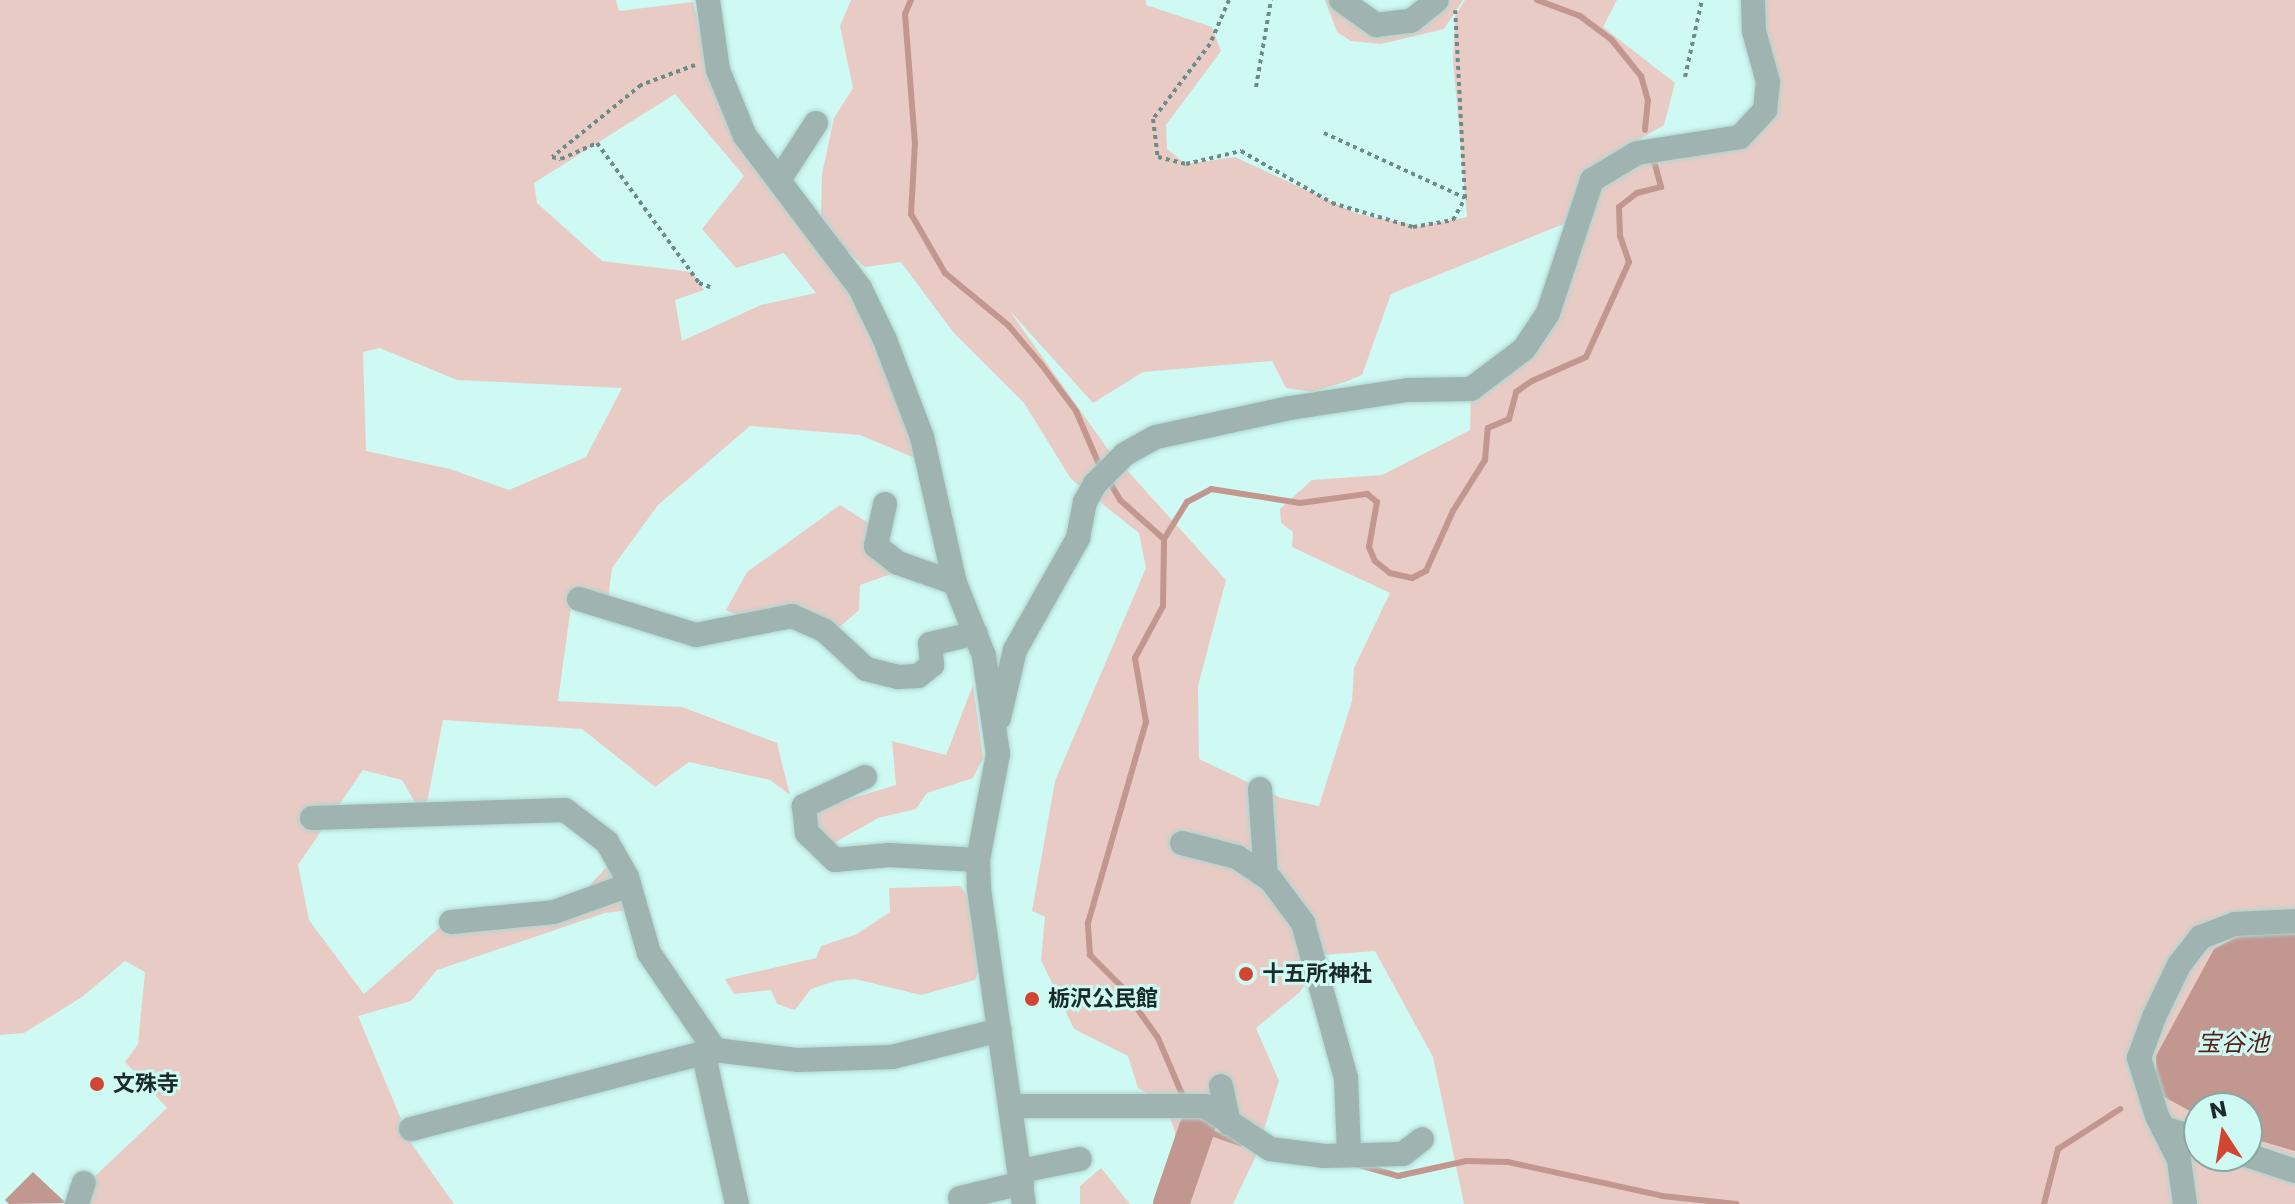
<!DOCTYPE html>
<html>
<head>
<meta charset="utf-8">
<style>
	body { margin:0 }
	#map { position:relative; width:2295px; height:1204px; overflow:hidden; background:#cffaf4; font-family:Poppins,"Noto Sans JP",sans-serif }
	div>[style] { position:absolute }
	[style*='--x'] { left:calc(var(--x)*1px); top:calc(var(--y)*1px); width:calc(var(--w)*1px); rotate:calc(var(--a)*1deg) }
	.green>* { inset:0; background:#e9cbc5 }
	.water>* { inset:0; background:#c19790 }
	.stream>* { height:6px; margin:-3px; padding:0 3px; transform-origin:3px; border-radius:3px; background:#c19790 }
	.river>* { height:36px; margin:-18px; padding:0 18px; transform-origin:18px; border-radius:18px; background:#c19790 }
	.path>* { height:4px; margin-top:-2px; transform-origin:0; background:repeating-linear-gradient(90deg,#6e8b87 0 4px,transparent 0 8px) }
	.roads { filter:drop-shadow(0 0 2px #aed5cf) drop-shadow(0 0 2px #aed5cf) }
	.minor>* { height:24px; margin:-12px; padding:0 12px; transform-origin:12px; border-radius:12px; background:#9fb4b0 }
	.dots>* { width:22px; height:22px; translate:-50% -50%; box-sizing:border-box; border:4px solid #cffaf4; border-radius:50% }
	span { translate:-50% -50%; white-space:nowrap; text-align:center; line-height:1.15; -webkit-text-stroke:6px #cffaf4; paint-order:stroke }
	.poi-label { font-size:22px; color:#1a2b29; font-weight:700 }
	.left { translate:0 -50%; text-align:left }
	.water-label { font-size:24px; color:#57211a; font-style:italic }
	.north { position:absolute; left:2183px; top:1092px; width:80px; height:80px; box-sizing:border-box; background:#cffaf4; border:2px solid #87a7a3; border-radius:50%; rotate:348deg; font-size:22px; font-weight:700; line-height:32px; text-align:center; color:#1a2b29 }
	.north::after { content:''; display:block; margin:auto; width:28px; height:36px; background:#d14533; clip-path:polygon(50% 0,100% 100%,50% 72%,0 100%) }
</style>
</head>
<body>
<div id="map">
	<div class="green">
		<div style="clip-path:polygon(evenodd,0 0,616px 0,619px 11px,693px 2px,719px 99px,858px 308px,922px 461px,860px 435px,750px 426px,658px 505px,612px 568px,606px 615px,571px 606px,558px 701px,682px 707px,777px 743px,790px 795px,770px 780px,689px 762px,655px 787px,582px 729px,443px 720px,424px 818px,402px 780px,363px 770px,298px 865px,309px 920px,364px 994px,439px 928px,569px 908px,611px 862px,628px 910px,605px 913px,437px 970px,411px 1001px,358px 1016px,411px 1143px,454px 1204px,88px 1204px,92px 1179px,167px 1108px,125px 1062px,138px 1044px,145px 972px,125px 961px,82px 997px,24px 1033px,0 1035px,0 0,675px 94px,744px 176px,702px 229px,736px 268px,784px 253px,816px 293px,761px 305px,682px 341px,675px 300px,704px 290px,692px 272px,602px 261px,537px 203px,534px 183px,675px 94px,0 0,380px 348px,457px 380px,622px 388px,586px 457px,509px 490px,450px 469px,366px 451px,363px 352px,380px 348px)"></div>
		<div style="clip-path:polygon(evenodd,851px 0,1146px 0,1146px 5px,1212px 27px,1221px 51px,1166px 125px,1167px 149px,1186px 164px,1235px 157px,1358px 214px,1419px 226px,1467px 217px,1453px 60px,1455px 16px,1465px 0,1617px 0,1603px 27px,1675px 83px,1664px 125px,1590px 169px,1566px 223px,1391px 294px,1362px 375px,1345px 382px,1312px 392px,1286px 388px,1272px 361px,1143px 372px,1093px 403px,1009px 310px,1107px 448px,1226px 580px,1198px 686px,1199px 759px,1281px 798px,1319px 806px,1352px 701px,1354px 668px,1390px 593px,1292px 547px,1293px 532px,1281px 523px,1280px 509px,1312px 480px,1382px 475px,1470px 430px,1471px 390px,1524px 349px,1592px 180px,1620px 161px,1740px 137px,1765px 110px,1756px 0,2295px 0,2295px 1204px,1464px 1204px,1433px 1057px,1375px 951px,1324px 955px,1300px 992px,1256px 1028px,1279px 1081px,1255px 1158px,1233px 1204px,1163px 1204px,1175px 1161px,1175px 1132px,1166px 1105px,1138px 1088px,1128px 1056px,1074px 1029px,1041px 960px,1045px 917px,1032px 911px,1055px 781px,1146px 568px,1139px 533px,1071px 479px,1024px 403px,953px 332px,901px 262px,865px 267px,830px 236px,821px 218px,822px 174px,834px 118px,853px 88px,840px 26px,851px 0,2199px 1108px,2247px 1108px,2247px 1156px,2199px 1156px,2199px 1108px)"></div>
		<div style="clip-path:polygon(1325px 0,1336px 0,1375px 26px,1437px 0,1463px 0,1444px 29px,1381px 44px,1351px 41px,1337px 32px)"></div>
		<div style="clip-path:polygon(840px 505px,873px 526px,894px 573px,860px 585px,859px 610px,835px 631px,751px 622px,726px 610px,747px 572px)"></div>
		<div style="clip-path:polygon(973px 685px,983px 758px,973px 778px,927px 793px,916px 809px,878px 818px,834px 843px,814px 824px,817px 809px,896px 785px,892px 741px,946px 755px)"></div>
		<div style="clip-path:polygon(960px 886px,972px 902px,982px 963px,975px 980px,921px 995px,855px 979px,835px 981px,811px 989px,795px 1010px,777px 1004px,771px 990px,734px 994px,725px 979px,816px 958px,821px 946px,857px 934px,890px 912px,889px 888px)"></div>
		<div style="clip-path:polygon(1101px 1168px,1130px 1204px,1080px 1204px,1080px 1186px)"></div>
	</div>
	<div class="water">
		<div style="clip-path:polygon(2295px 921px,2295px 1151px,2247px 1137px,2247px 1108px,2199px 1108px,2199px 1116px,2157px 1093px,2156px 1056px,2214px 949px,2263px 923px)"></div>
		<div style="clip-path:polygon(33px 1172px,66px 1203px,9px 1204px,5px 1200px)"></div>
	</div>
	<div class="stream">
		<div style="--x:911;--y:0;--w:15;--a:113"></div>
		<div style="--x:905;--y:14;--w:129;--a:85.6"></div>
		<div style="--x:915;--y:143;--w:71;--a:93.2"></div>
		<div style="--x:911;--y:214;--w:68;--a:60"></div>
		<div style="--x:945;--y:273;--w:83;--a:39.6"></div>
		<div style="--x:1009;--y:326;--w:50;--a:49.9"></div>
		<div style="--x:1041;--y:364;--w:59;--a:53.3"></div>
		<div style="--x:1076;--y:411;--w:63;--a:66.7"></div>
		<div style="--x:1537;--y:0;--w:46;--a:20.4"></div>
		<div style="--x:1580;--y:16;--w:39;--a:37"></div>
		<div style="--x:1611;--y:39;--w:48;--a:51"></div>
		<div style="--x:1641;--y:76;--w:25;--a:74"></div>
		<div style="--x:1648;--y:100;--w:30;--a:96"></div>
		<div style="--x:1107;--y:478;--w:26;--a:59"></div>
		<div style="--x:1120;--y:500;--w:59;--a:41.6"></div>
		<div style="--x:1185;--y:1101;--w:69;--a:-113.2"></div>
		<div style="--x:1158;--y:1038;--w:64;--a:-125.4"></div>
		<div style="--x:1121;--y:986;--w:44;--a:-135"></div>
		<div style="--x:1090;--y:955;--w:32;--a:-94"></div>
		<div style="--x:1088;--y:923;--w:209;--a:-73.9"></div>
		<div style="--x:1146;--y:722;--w:65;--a:-99.8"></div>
		<div style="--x:1135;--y:658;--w:59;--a:-61.7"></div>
		<div style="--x:1163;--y:606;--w:67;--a:-89.1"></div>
		<div style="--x:1164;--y:539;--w:44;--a:-58.1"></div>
		<div style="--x:1187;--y:502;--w:27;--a:-28"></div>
		<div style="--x:1211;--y:489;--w:90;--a:8.9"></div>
		<div style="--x:1300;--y:503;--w:68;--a:-7.7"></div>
		<div style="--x:1367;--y:494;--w:13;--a:39"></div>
		<div style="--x:1377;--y:502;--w:46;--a:100.1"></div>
		<div style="--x:1369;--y:547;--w:15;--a:67"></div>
		<div style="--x:1375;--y:561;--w:19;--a:39"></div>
		<div style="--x:1390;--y:573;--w:23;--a:13"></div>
		<div style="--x:1412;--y:578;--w:16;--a:-27"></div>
		<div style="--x:1426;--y:571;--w:66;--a:-65.8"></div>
		<div style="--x:1453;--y:511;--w:60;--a:-57.9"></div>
		<div style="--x:1485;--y:460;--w:32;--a:-85"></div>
		<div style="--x:1488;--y:428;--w:23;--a:-23"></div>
		<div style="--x:1509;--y:419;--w:28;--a:-75"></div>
		<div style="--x:1516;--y:392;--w:19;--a:-35"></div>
		<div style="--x:1532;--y:381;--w:59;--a:-24"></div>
		<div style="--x:1586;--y:357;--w:104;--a:-65.6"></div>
		<div style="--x:1629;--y:262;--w:28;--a:-109"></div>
		<div style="--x:1620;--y:236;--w:29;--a:-92"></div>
		<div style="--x:1619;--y:207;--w:23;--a:-38"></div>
		<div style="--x:1637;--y:193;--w:25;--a:-14"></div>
		<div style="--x:1661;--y:187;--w:31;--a:-105"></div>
		<div style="--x:1190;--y:1111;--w:18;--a:68"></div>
		<div style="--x:1197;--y:1128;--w:46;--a:19.2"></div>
		<div style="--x:1359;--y:1165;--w:41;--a:15.8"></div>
		<div style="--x:1398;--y:1176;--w:70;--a:-12.4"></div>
		<div style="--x:1466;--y:1161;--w:42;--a:1.4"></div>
		<div style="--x:1508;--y:1162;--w:158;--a:12.4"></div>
		<div style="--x:1662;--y:1196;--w:75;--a:6.1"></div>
		<div style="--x:2044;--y:1204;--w:57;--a:-75.7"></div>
		<div style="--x:2058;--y:1149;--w:74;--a:-32.8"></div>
	</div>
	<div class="river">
		<div style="--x:1171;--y:1204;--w:80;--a:-71.1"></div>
	</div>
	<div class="path">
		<div style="--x:1229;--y:0;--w:48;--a:113.4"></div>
		<div style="--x:1210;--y:44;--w:94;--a:127.2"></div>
		<div style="--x:1153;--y:119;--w:38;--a:83"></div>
		<div style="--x:1158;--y:157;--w:29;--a:14"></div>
		<div style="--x:1186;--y:164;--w:57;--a:-13.3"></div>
		<div style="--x:1241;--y:151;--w:105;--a:29.7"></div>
		<div style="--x:1332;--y:203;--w:84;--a:16.5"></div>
		<div style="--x:1413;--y:227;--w:41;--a:-9.9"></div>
		<div style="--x:1453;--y:220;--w:25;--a:-61"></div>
		<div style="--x:1465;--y:198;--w:188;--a:-93"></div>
		<div style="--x:695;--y:65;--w:58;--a:159.7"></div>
		<div style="--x:641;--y:85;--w:114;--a:141"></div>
		<div style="--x:552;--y:157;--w:9;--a:13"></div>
		<div style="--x:561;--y:159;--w:39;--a:-24"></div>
		<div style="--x:597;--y:143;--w:173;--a:53.9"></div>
		<div style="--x:699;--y:283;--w:15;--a:20"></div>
		<div style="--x:1685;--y:77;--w:79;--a:-77.6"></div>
		<div style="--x:1256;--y:87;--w:88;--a:-80.2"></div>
		<div style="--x:1324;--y:133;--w:155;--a:24.7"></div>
	</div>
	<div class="roads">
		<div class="minor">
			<div style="--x:708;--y:0;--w:71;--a:81.9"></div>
			<div style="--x:718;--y:70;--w:71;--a:67.8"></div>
			<div style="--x:745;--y:136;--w:191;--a:52.9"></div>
			<div style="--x:860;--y:288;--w:58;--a:64.3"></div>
			<div style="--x:885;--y:340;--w:104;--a:69.1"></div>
			<div style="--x:922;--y:437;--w:150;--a:77.3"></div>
			<div style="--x:955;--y:583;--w:79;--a:68.3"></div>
			<div style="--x:984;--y:656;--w:99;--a:81.9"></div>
			<div style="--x:998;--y:754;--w:108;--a:100.7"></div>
			<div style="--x:978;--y:860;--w:29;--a:88"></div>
			<div style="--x:979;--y:889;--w:318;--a:81.9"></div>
			<div style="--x:1341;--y:0;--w:43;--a:35.5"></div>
			<div style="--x:1376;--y:25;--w:35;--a:-7"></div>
			<div style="--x:1411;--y:21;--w:33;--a:-39"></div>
			<div style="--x:779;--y:180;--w:68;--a:-57"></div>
			<div style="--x:885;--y:504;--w:43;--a:102.1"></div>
			<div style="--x:876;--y:546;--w:28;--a:38"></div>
			<div style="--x:898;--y:563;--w:60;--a:19.3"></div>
			<div style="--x:579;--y:599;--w:122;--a:17.1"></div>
			<div style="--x:696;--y:635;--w:98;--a:-11.2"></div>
			<div style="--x:792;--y:616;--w:36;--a:24"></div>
			<div style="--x:825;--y:631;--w:56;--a:42.8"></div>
			<div style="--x:866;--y:669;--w:33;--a:14"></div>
			<div style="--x:898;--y:677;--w:20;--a:-3"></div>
			<div style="--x:918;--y:676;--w:18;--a:-38"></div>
			<div style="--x:932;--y:665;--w:21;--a:-95"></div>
			<div style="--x:930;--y:644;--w:47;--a:-13.4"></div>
			<div style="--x:999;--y:718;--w:70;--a:-76.8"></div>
			<div style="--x:1015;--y:650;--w:129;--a:-60.6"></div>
			<div style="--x:1078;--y:538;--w:37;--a:-79"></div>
			<div style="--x:1085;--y:502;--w:21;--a:-61"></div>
			<div style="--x:1095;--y:484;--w:42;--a:-45"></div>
			<div style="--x:1125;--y:454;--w:35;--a:-29"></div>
			<div style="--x:1156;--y:437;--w:137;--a:-12.2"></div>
			<div style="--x:1290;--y:408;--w:119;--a:-8.7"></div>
			<div style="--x:1408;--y:390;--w:63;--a:-0.9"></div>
			<div style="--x:1471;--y:389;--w:66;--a:-37"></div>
			<div style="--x:1524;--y:349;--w:43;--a:-56.3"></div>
			<div style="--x:1548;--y:313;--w:140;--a:-71.7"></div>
			<div style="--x:1592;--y:180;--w:52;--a:-31"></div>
			<div style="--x:1637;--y:153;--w:104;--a:-8.8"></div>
			<div style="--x:1740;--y:137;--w:37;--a:-47"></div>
			<div style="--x:1765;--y:110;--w:28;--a:-84"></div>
			<div style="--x:1768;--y:82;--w:53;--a:-105.4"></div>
			<div style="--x:1754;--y:31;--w:31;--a:-92"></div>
			<div style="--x:865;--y:777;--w:68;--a:154.6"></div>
			<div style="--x:804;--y:806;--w:27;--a:84"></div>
			<div style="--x:807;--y:833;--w:39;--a:44"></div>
			<div style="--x:835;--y:860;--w:54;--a:-5.3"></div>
			<div style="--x:889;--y:855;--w:89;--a:3.2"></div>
			<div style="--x:1260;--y:789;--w:88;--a:86.1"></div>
			<div style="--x:312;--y:818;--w:253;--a:-1.8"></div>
			<div style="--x:565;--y:810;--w:53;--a:37.3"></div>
			<div style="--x:607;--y:842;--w:40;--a:60.3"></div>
			<div style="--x:627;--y:877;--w:79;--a:73.9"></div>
			<div style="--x:649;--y:953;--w:117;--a:55.8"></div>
			<div style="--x:715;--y:1050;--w:84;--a:6.9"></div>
			<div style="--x:798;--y:1060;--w:94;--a:-1.8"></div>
			<div style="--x:892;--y:1057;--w:111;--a:-14"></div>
			<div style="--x:1182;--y:843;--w:57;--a:14.3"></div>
			<div style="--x:1237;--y:857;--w:41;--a:34.1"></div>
			<div style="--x:1271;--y:880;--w:54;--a:53.3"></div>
			<div style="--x:1303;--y:923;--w:161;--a:74.5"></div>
			<div style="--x:1346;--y:1078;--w:74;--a:87.7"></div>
			<div style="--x:451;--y:922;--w:103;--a:-5.5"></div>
			<div style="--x:554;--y:912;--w:80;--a:-19.8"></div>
			<div style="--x:715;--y:1050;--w:14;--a:135"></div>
			<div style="--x:705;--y:1060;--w:148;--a:77.5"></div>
			<div style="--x:1221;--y:1086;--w:38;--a:78"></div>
			<div style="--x:1011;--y:1106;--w:194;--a:0"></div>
			<div style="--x:1205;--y:1106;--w:78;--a:33.5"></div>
			<div style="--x:1270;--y:1149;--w:55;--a:7.3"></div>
			<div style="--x:1325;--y:1156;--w:78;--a:-1.5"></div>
			<div style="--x:1403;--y:1154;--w:24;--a:-38"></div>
			<div style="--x:2163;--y:1128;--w:38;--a:17"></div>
			<div style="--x:411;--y:1129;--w:314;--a:-14.6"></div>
			<div style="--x:2247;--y:1155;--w:51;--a:18.4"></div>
			<div style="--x:1021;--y:1171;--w:60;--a:-11.5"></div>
			<div style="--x:960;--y:1198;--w:64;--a:-13.6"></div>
			<div style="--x:77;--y:1204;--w:22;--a:-72"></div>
			<div style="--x:2185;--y:1204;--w:44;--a:-97.8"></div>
			<div style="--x:2179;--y:1160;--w:49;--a:-116.6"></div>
			<div style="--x:2157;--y:1116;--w:61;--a:-107.2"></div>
			<div style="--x:2139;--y:1058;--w:44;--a:-69.9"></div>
			<div style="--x:2154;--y:1017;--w:58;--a:-64.3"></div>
			<div style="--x:2179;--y:965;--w:36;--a:-52"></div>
			<div style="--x:2201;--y:937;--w:36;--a:-21"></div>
			<div style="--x:2235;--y:924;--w:60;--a:-2.9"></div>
		</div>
	</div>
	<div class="dots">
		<div style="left:1246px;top:974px;background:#d14533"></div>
		<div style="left:1032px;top:999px;background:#d14533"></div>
		<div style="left:97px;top:1084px;background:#d14533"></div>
	</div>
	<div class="poi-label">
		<span class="left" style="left:1262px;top:974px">十五所神社</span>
		<span class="left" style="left:1048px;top:999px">栃沢公民館</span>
		<span class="left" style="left:113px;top:1084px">文殊寺</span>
	</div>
	<div class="water-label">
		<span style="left:2233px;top:1043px">宝谷池</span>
	</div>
	<div class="north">N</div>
</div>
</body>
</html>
